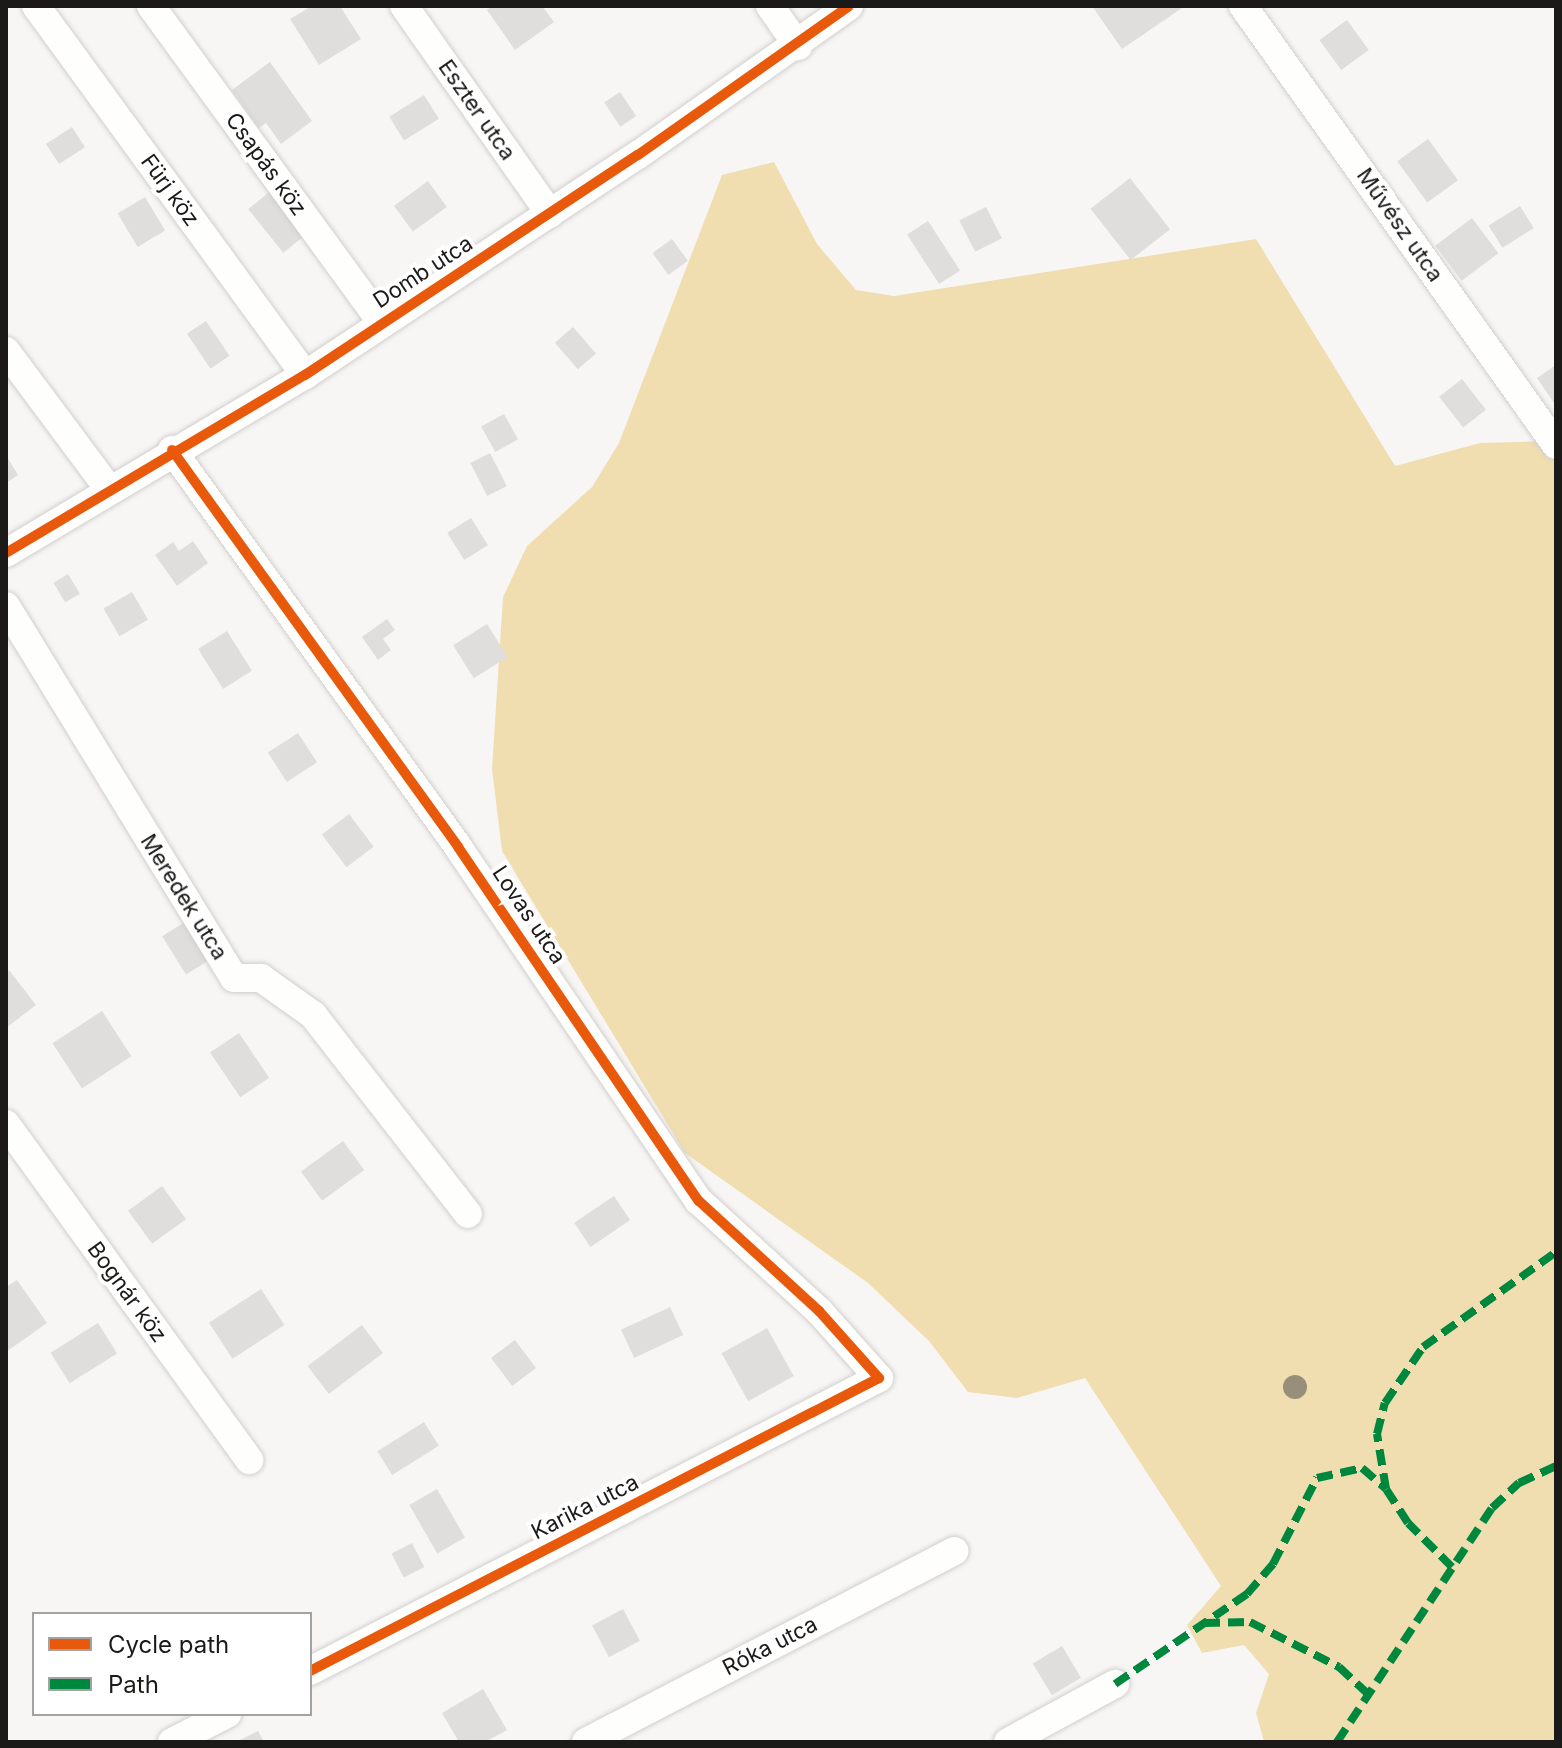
<!DOCTYPE html>
<html>
<head>
<meta charset="utf-8">
<style>
	body { margin:0 }
	#map { position:relative; width:1562px; height:1748px; overflow:hidden; background:#f8f6f4; font-family:Inter,sans-serif }
	div>[style] { position:absolute }
	[style*='--x'] { left:calc(var(--x)*1px); top:calc(var(--y)*1px); width:calc(var(--w)*1px); rotate:calc(var(--a)*1deg) }
	.green>* { inset:0; background:#f0deb1 }
	.building>* { inset:0; background:#dfdedc; transform-origin:0 0 }
	.roads { filter:drop-shadow(0 0 2px #d0cfce) drop-shadow(0 0 2px #d0cfce) }
	.street>* { height:28px; margin:-14px; padding:0 14px; transform-origin:14px; border-radius:14px; background:#fefefd }
	.quiet>* { height:8px; margin-top:-4px; transform-origin:0; background:repeating-linear-gradient(90deg,#00873e 0 16px,transparent 0 24px) }
	.cycleway>* { height:10px; margin:-5px; padding:0 5px; transform-origin:5px; border-radius:5px; background:#e8590c }
	.trees>* { width:24px; height:24px; margin:-12px; border-radius:50%; background:#988f7b }
	span { translate:-50% -50%; white-space:nowrap; text-align:center; line-height:1.15; -webkit-text-stroke:8px #fff; paint-order:stroke }
	.street-label { font-size:22px; color:#1b1a19 }
	.frame { position:absolute; inset:0; border:8px solid #1b1a19; pointer-events:none }
	.legend { position:absolute; left:32px; top:1612px; width:280px; height:104px; box-sizing:border-box; background:#fff; border:2px solid #a4a3a3; margin:0; padding:10px 14px; list-style:none; font-size:24px; color:#1b1a19 }
	.legend li { display:flex; align-items:center; gap:16px; height:40px }
	.legend b { width:40px; border:2px solid #a4a3a3 }
</style>
</head>
<body>
<div id="map">
	<div class="green">
		<div style="clip-path:polygon(774px 162px,817px 244px,856px 290px,894px 296px,1256px 239px,1395px 466px,1480px 443px,1556px 441px,1556px 1742px,1264px 1742px,1256px 1713px,1269px 1674px,1244px 1645px,1202px 1653px,1187px 1625px,1221px 1586px,1085px 1378px,1017px 1398px,968px 1392px,929px 1341px,868px 1283px,685px 1153px,502px 851px,492px 769px,503px 597px,527px 546px,592px 487px,619px 443px,722px 175px)"></div>
	</div>
	<div class="building">
		<div style="clip-path:polygon(312px 6px,340px 6px,361px 39px,319px 65px,290px 19px)"></div>
		<div style="clip-path:polygon(492px 6px,542px 6px,554px 22px,515px 50px,487px 10px)"></div>
		<div style="clip-path:polygon(1092px 6px,1185px 6px,1122px 49px)"></div>
		<div style="left:1347px;top:20px;width:37px;height:34px;rotate:54deg"></div>
		<div style="clip-path:polygon(270px 62px,312px 121px,281px 144px,266px 123px,259px 128px,232px 90px)"></div>
		<div style="left:620px;top:92px;width:29px;height:19px;rotate:56deg"></div>
		<div style="left:424px;top:95px;width:28px;height:41px;rotate:58deg"></div>
		<div style="left:72px;top:127px;width:24px;height:31px;rotate:57deg"></div>
		<div style="left:1428px;top:139px;width:51px;height:38px;rotate:54deg"></div>
		<div style="left:1130px;top:178px;width:65px;height:50px;rotate:52deg"></div>
		<div style="left:428px;top:181px;width:32px;height:42px;rotate:54deg"></div>
		<div style="left:273px;top:189px;width:56px;height:32px;rotate:51deg"></div>
		<div style="left:145px;top:197px;width:39px;height:32px;rotate:59deg"></div>
		<div style="left:1520px;top:206px;width:26px;height:37px;rotate:58deg"></div>
		<div style="left:986px;top:207px;width:35px;height:30px;rotate:63deg"></div>
		<div style="left:1472px;top:218px;width:44px;height:46px;rotate:53deg"></div>
		<div style="left:928px;top:221px;width:59px;height:25px;rotate:57deg"></div>
		<div style="left:672px;top:239px;width:27px;height:24px;rotate:54deg"></div>
		<div style="left:206px;top:321px;width:42px;height:23px;rotate:56deg"></div>
		<div style="left:573px;top:327px;width:35px;height:24px;rotate:49deg"></div>
		<div style="clip-path:polygon(1556px 365px,1556px 406px,1537px 378px)"></div>
		<div style="left:1462px;top:379px;width:39px;height:29px;rotate:52deg"></div>
		<div style="left:504px;top:414px;width:29px;height:26px;rotate:61deg"></div>
		<div style="left:490px;top:453px;width:37px;height:22px;rotate:63deg"></div>
		<div style="clip-path:polygon(6px 455px,18px 475px,6px 483px)"></div>
		<div style="left:471px;top:518px;width:32px;height:28px;rotate:58deg"></div>
		<div style="clip-path:polygon(193px 541px,208px 563px,177px 586px,155px 555px,173px 542px,179px 551px)"></div>
		<div style="left:68px;top:574px;width:23px;height:17px;rotate:59deg"></div>
		<div style="left:132px;top:592px;width:32px;height:33px;rotate:60deg"></div>
		<div style="clip-path:polygon(387px 619px,395px 630px,383px 639px,391px 650px,378px 660px,362px 637px)"></div>
		<div style="left:487px;top:624px;width:39px;height:40px;rotate:58deg"></div>
		<div style="left:227px;top:631px;width:47px;height:34px;rotate:58deg"></div>
		<div style="left:298px;top:733px;width:35px;height:36px;rotate:57deg"></div>
		<div style="left:349px;top:814px;width:41px;height:34px;rotate:53deg"></div>
		<div style="left:185px;top:922px;width:45px;height:27px;rotate:58deg"></div>
		<div style="clip-path:polygon(9px 970px,36px 1005px,6px 1028px,6px 973px)"></div>
		<div style="left:102px;top:1011px;width:54px;height:59px;rotate:57deg"></div>
		<div style="left:239px;top:1033px;width:54px;height:35px;rotate:56deg"></div>
		<div style="left:343px;top:1141px;width:36px;height:52px;rotate:54deg"></div>
		<div style="left:162px;top:1186px;width:41px;height:42px;rotate:54deg"></div>
		<div style="left:614px;top:1196px;width:29px;height:48px;rotate:56deg"></div>
		<div style="clip-path:polygon(17px 1280px,47px 1323px,6px 1352px,6px 1287px)"></div>
		<div style="left:261px;top:1289px;width:43px;height:62px;rotate:57deg"></div>
		<div style="left:670px;top:1307px;width:31px;height:54px;rotate:65deg"></div>
		<div style="left:98px;top:1323px;width:36px;height:56px;rotate:58deg"></div>
		<div style="left:362px;top:1325px;width:35px;height:68px;rotate:53deg"></div>
		<div style="left:767px;top:1328px;width:55px;height:52px;rotate:61deg"></div>
		<div style="left:515px;top:1340px;width:35px;height:30px;rotate:53deg"></div>
		<div style="left:424px;top:1422px;width:28px;height:55px;rotate:58deg"></div>
		<div style="left:437px;top:1489px;width:56px;height:32px;rotate:60deg"></div>
		<div style="left:412px;top:1543px;width:27px;height:23px;rotate:63deg"></div>
		<div style="left:623px;top:1609px;width:36px;height:35px;rotate:62deg"></div>
		<div style="left:1062px;top:1646px;width:37px;height:34px;rotate:59deg"></div>
		<div style="clip-path:polygon(483px 1689px,507px 1730px,485px 1742px,459px 1742px,442px 1713px)"></div>
		<div style="clip-path:polygon(258px 1731px,264px 1742px,236px 1742px)"></div>
	</div>
	<div class="roads">
		<div class="street">
			<div style="--x:36;--y:6;--w:457;--a:53.9"></div>
			<div style="--x:151;--y:6;--w:392;--a:53.9"></div>
			<div style="--x:404;--y:6;--w:254;--a:54.9"></div>
			<div style="--x:770;--y:6;--w:49;--a:55"></div>
			<div style="--x:1243;--y:6;--w:539;--a:54.51"></div>
			<div style="--x:6;--y:351;--w:172;--a:53.3"></div>
			<div style="--x:172;--y:450;--w:489;--a:54.2"></div>
			<div style="--x:458;--y:847;--w:428;--a:55.8"></div>
			<div style="--x:699;--y:1201;--w:163;--a:42.5"></div>
			<div style="--x:819;--y:1311;--w:90;--a:48.2"></div>
			<div style="--x:879;--y:1378;--w:640;--a:152.75"></div>
			<div style="--x:6;--y:553;--w:348;--a:-30.8"></div>
			<div style="--x:305;--y:375;--w:399;--a:-33.5"></div>
			<div style="--x:638;--y:155;--w:258;--a:-35.2"></div>
			<div style="--x:6;--y:606;--w:436;--a:58.5"></div>
			<div style="--x:234;--y:978;--w:27;--a:0"></div>
			<div style="--x:261;--y:978;--w:64;--a:35.4"></div>
			<div style="--x:313;--y:1015;--w:252;--a:52.1"></div>
			<div style="--x:6;--y:1124;--w:415;--a:54.1"></div>
			<div style="--x:172;--y:1742;--w:62;--a:-27"></div>
			<div style="--x:586;--y:1742;--w:415;--a:-27.4"></div>
			<div style="--x:1008;--y:1742;--w:122;--a:-28.5"></div>
		</div>
	</div>
	<div class="quiet">
		<div style="--x:1452;--y:1567;--w:62;--a:-135"></div>
		<div style="--x:1408;--y:1523;--w:40;--a:-122.9"></div>
		<div style="--x:1386;--y:1489;--w:56;--a:-99.3"></div>
		<div style="--x:1377;--y:1434;--w:32;--a:-76"></div>
		<div style="--x:1385;--y:1403;--w:68;--a:-55.8"></div>
		<div style="--x:1423;--y:1347;--w:163;--a:-35.5"></div>
		<div style="--x:1204;--y:1623;--w:46;--a:-1.2"></div>
		<div style="--x:1250;--y:1622;--w:100;--a:26.8"></div>
		<div style="--x:1339;--y:1667;--w:38;--a:43"></div>
		<div style="--x:1115;--y:1684;--w:160;--a:-34.3"></div>
		<div style="--x:1247;--y:1594;--w:40;--a:-49"></div>
		<div style="--x:1273;--y:1564;--w:97;--a:-62.9"></div>
		<div style="--x:1317;--y:1478;--w:46;--a:-12.5"></div>
		<div style="--x:1362;--y:1468;--w:32;--a:41"></div>
		<div style="--x:1337;--y:1742;--w:281;--a:-56.5"></div>
		<div style="--x:1492;--y:1508;--w:37;--a:-43"></div>
		<div style="--x:1519;--y:1483;--w:41;--a:-24.7"></div>
	</div>
	<div class="cycleway">
		<div style="--x:172;--y:450;--w:489;--a:54.2"></div>
		<div style="--x:458;--y:847;--w:428;--a:55.8"></div>
		<div style="--x:699;--y:1201;--w:163;--a:42.5"></div>
		<div style="--x:819;--y:1311;--w:90;--a:48.2"></div>
		<div style="--x:879;--y:1378;--w:640;--a:152.75"></div>
		<div style="--x:6;--y:553;--w:348;--a:-30.8"></div>
		<div style="--x:305;--y:375;--w:399;--a:-33.5"></div>
		<div style="--x:638;--y:155;--w:258;--a:-35.2"></div>
	</div>
	<div class="trees">
		<div style="left:1295px;top:1387px"></div>
	</div>
	<div class="street-label">
		<span style="left:477px;top:110px;rotate:55deg">Eszter utca</span>
		<span style="left:266px;top:164px;rotate:54deg">Csapás köz</span>
		<span style="left:170px;top:190px;rotate:54deg">Fürj köz</span>
		<span style="left:1400px;top:225px;rotate:55deg">Művész utca</span>
		<span style="left:423px;top:272px;rotate:-33deg">Domb utca</span>
		<span style="left:184px;top:897px;rotate:58deg">Meredek utca</span>
		<span style="left:529px;top:915px;rotate:56deg">Lovas utca</span>
		<span style="left:127px;top:1292px;rotate:54deg">Bognár köz</span>
		<span style="left:585px;top:1507px;rotate:-27deg">Karika utca</span>
		<span style="left:770px;top:1646px;rotate:-27deg">Róka utca</span>
	</div>
	<div class="frame"></div>
	<ul class="legend">
	<li><b style="height:10px;background:#e8590c"></b>Cycle path</li>
	<li><b style="height:10px;background:#00873e"></b>Path</li>
	</ul>
</div>
</body>
</html>
